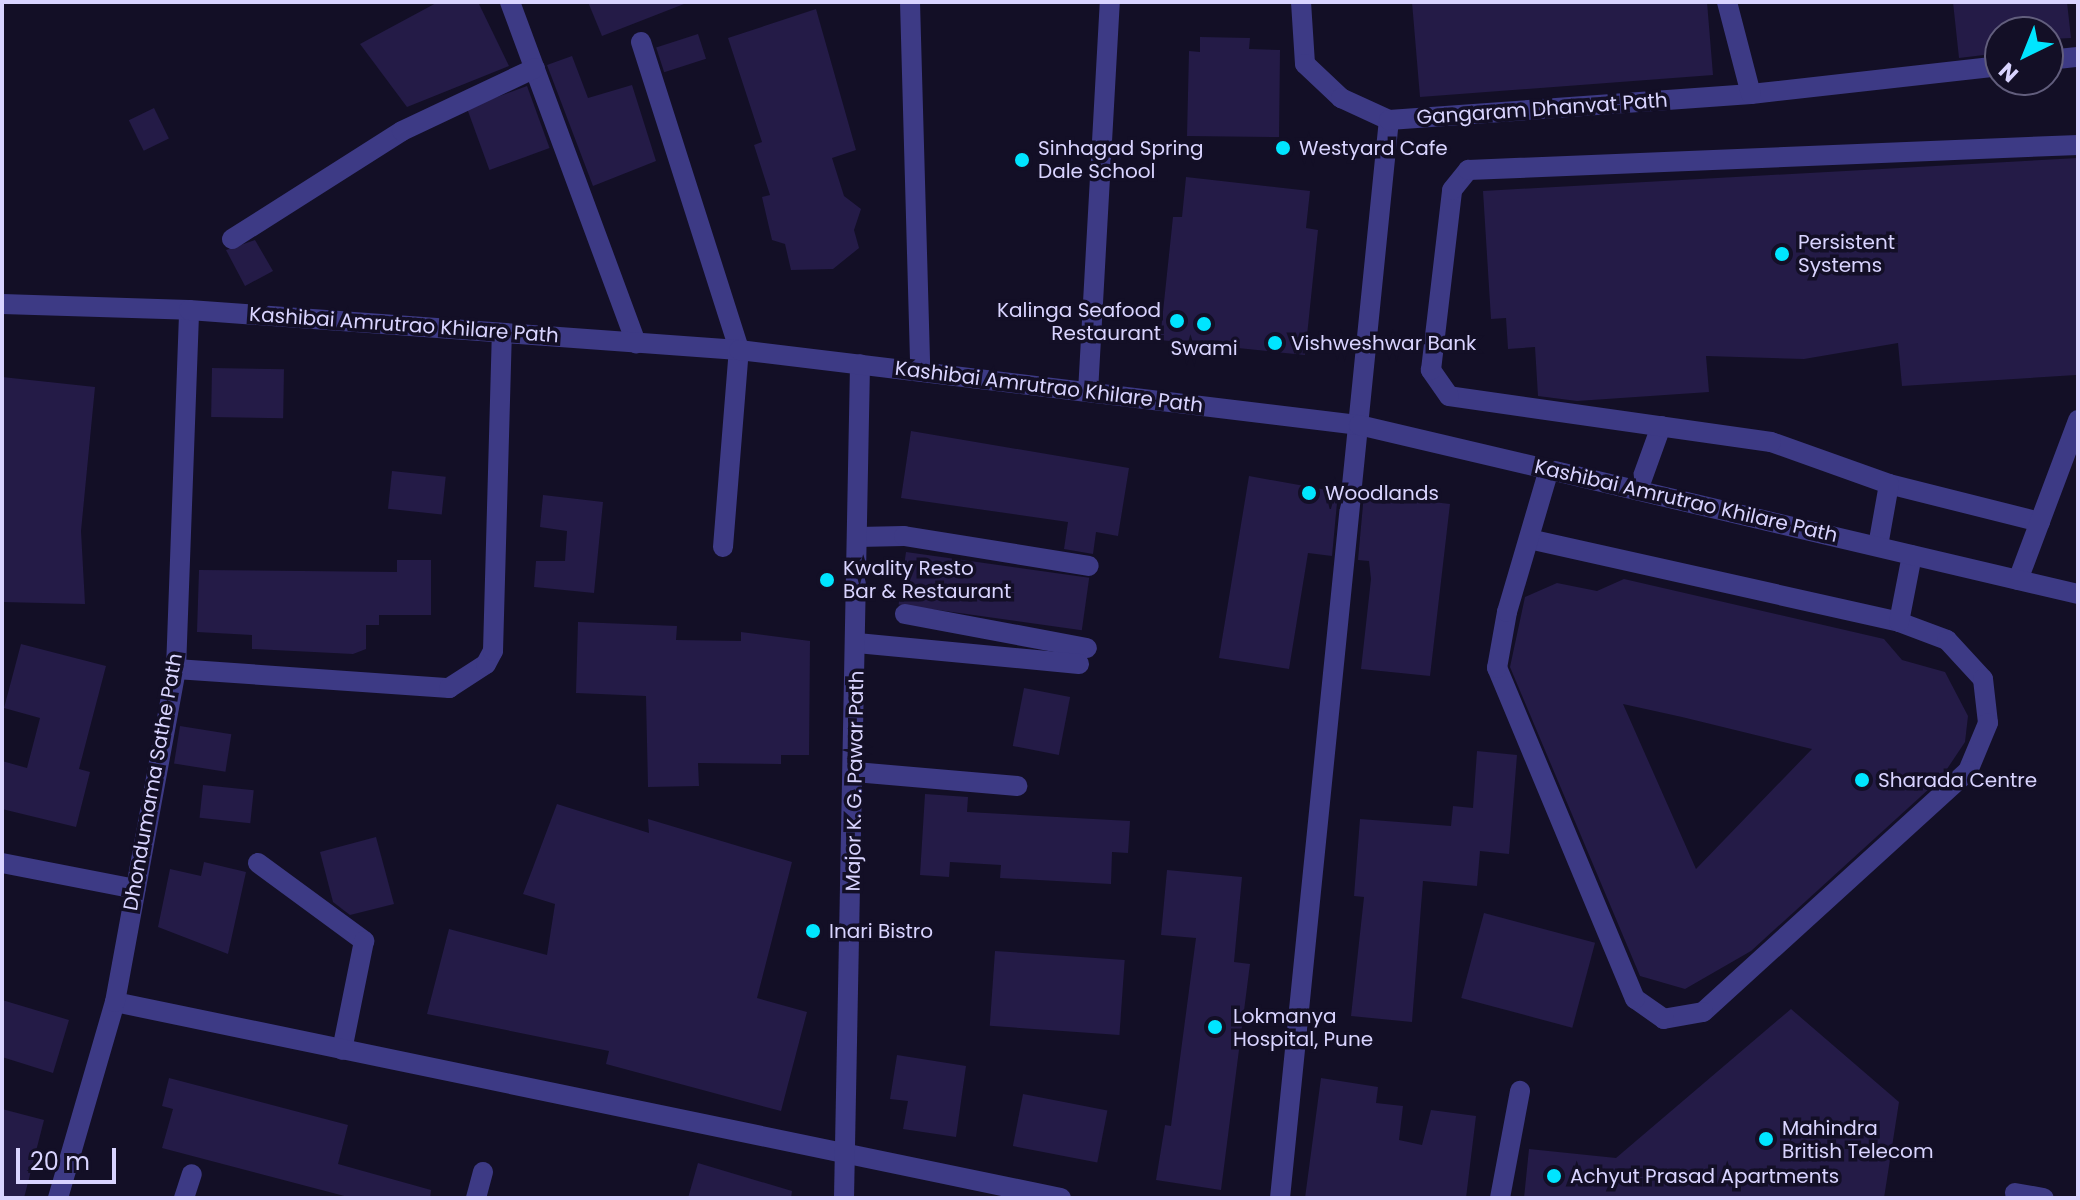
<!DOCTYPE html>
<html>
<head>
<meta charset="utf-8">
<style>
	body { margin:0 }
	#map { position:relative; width:2080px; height:1200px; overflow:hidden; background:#130f26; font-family:Poppins,sans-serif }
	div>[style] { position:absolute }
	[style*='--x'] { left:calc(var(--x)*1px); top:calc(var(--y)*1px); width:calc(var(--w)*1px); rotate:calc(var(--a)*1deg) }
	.building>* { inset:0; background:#241b47; transform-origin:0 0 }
	.service>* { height:20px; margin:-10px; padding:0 10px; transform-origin:10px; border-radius:10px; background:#3d3a85 }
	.minor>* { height:20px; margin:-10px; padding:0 10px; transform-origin:10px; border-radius:10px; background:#3d3a85 }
	.tertiary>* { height:20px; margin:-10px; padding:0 10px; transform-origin:10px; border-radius:10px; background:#3d3a85 }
	.dots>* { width:22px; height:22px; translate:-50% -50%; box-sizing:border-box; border:4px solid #130f26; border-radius:50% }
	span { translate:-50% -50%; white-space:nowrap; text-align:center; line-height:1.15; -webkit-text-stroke:7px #130f26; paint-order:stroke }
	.street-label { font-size:20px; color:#d9d4ff }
	.poi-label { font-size:20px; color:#d9d4ff }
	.left { translate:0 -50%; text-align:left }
	.right { translate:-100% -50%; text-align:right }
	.frame { position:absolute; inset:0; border:4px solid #d9d4ff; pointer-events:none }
	.north { position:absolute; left:1984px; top:16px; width:80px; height:80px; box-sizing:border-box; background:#130f26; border:2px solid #625e7d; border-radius:50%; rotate:223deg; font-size:22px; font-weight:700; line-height:32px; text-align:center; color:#d9d4ff }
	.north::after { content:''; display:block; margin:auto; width:28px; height:36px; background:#00e5ff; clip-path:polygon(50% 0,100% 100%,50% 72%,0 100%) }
	.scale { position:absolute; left:16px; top:1148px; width:100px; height:36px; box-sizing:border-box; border:4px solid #d9d4ff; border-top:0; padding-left:10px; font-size:24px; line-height:28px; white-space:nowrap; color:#d9d4ff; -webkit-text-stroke:6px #130f26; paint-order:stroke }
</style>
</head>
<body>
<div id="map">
	<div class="building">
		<div style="clip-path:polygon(438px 2px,478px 2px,509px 66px,407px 107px,360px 44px)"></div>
		<div style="clip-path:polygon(588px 2px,684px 2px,684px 4px,602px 36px)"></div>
		<div style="clip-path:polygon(1412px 2px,1707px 2px,1713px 75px,1420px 97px)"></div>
		<div style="clip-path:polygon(1953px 2px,2067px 2px,2071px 38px,2051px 39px,2048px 47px,2048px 32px,2000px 32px,2000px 53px,1959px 58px)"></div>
		<div style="clip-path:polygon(816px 9px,856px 150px,832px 158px,844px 196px,861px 209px,854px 230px,859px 248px,833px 269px,791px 270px,785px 244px,772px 240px,762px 197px,770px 195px,754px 145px,762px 142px,728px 38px)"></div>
		<div style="left:698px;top:34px;width:26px;height:44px;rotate:72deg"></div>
		<div style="clip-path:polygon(1200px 37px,1250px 38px,1249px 49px,1280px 50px,1279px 137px,1187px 136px,1189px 51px,1200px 52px)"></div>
		<div style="clip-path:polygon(572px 56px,588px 98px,632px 85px,656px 161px,593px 186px,547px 65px)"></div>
		<div style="left:527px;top:86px;width:66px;height:64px;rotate:70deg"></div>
		<div style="left:154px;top:108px;width:34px;height:28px;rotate:64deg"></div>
		<div style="clip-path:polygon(2078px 158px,2076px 375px,1902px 386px,1898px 343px,1804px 359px,1706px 356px,1709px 392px,1577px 401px,1538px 396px,1535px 347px,1508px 349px,1506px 318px,1491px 319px,1483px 191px)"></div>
		<div style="clip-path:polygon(1186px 177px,1310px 191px,1306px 228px,1318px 230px,1305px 355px,1160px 340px,1173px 217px,1182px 217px)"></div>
		<div style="clip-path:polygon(255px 240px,273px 271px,245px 286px,226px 250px)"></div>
		<div style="left:212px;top:368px;width:72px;height:49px;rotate:1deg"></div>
		<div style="clip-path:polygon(2px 377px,95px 387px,81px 531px,85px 604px,2px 602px)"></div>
		<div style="clip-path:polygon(911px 431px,1129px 468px,1118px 536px,1096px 532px,1093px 554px,1064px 549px,1068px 522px,901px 498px)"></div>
		<div style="left:392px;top:471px;width:54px;height:38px;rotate:6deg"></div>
		<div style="clip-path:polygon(1249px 476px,1338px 492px,1332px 556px,1308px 553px,1289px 669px,1219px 658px)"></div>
		<div style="clip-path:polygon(1364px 494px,1450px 504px,1430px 676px,1361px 669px,1371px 579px,1369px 561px,1358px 560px)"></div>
		<div style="clip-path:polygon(543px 495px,603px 502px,594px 593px,534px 587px,536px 561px,565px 561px,567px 531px,540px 527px)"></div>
		<div style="left:906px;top:552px;width:185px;height:53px;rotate:8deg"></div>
		<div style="clip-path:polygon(397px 560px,431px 560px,431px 615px,379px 615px,379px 625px,366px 625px,366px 649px,353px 654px,252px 649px,252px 635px,197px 632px,199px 570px,397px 572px)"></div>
		<div style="clip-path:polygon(evenodd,1624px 579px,1884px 639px,1902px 660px,1945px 672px,1968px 716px,1965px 742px,1941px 778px,1751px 951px,1685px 989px,1640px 976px,1510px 667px,1525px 597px,1557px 583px,1597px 591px,1624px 579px,1623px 704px,1682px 717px,1812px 749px,1696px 869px,1623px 704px)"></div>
		<div style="clip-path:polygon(578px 622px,677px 626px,676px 640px,741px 641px,741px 632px,810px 641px,809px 755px,781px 755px,781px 764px,698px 763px,699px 786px,648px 787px,646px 696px,576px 693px)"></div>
		<div style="clip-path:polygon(21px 644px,106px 666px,79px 769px,90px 772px,76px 827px,2px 809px,2px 761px,27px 768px,40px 718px,4px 708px)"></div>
		<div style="left:1024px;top:688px;width:47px;height:59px;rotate:11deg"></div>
		<div style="left:180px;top:726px;width:52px;height:38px;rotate:9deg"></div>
		<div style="clip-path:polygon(1477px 751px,1517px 755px,1509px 854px,1480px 851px,1477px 886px,1423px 881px,1412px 1022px,1351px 1016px,1364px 897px,1354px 896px,1360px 819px,1451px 826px,1453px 806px,1473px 808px)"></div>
		<div style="left:203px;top:785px;width:51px;height:33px;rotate:6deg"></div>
		<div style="clip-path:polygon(925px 794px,968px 797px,967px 812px,1130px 821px,1128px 853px,1112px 852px,1111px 884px,1000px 878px,1001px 865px,950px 862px,949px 877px,920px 875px)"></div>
		<div style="clip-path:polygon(557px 804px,649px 833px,648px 819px,792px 862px,757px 998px,807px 1012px,781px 1111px,606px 1064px,609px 1051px,427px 1014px,449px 929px,547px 955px,555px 904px,523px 894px)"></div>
		<div style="clip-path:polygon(376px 837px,394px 904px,350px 915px,333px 902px,320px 852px)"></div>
		<div style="clip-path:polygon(204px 862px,246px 872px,228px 954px,158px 927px,170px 869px,201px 876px)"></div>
		<div style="clip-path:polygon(1167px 870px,1242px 877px,1234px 962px,1250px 964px,1221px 1190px,1156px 1180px,1165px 1125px,1171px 1126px,1196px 938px,1161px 935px)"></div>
		<div style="left:1484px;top:913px;width:115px;height:88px;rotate:15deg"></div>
		<div style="left:995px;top:951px;width:130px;height:75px;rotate:4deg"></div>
		<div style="clip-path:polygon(2px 1000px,69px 1020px,53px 1073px,2px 1057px)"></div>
		<div style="clip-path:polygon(1791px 1009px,1899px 1102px,1884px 1198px,1524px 1198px,1529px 1149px,1616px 1158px)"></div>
		<div style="clip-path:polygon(897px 1055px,966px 1066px,956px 1137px,903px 1129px,908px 1101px,890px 1099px)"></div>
		<div style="clip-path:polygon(169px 1078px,348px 1125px,338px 1164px,431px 1190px,430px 1198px,352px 1198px,162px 1148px,173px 1109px,162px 1106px)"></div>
		<div style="clip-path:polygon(1321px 1078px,1378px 1087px,1376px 1103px,1403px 1106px,1399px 1140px,1422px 1145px,1431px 1110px,1476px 1116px,1466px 1198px,1305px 1198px)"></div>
		<div style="left:1023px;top:1094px;width:86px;height:53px;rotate:11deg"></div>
		<div style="clip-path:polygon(2px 1109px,44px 1120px,24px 1198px,2px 1198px)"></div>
		<div style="clip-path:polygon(698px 1163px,792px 1191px,791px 1198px,688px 1198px)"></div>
	</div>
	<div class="service">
		<div style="--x:1088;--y:392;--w:391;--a:-86.8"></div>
		<div style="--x:1638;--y:490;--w:68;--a:-70.2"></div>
		<div style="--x:2040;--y:522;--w:156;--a:-165.9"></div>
		<div style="--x:1889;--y:484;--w:125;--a:-160.4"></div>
		<div style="--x:1771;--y:442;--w:325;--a:-171.9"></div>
		<div style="--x:1449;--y:396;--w:32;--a:-125"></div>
		<div style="--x:1431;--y:370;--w:181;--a:-83.3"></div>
		<div style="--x:1452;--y:190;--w:26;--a:-51"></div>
		<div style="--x:1468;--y:170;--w:611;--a:-2.35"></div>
		<div style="--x:858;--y:537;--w:46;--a:-1.2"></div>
		<div style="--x:904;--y:536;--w:187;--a:9.2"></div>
		<div style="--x:1529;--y:539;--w:379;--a:12.6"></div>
		<div style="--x:1899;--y:622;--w:51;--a:20.6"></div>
		<div style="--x:1947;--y:640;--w:53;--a:47.3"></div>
		<div style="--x:1983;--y:679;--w:44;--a:83.5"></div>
		<div style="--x:1988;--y:723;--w:52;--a:112.6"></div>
		<div style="--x:1968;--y:771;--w:358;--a:137.7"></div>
		<div style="--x:1703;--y:1012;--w:40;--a:170"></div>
		<div style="--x:1664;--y:1019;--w:35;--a:-145"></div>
		<div style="--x:1635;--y:999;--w:359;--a:-112.6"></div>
		<div style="--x:1497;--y:668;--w:57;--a:-79.9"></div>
		<div style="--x:1507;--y:612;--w:149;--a:-73.6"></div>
		<div style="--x:1878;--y:546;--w:63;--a:-79.9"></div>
		<div style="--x:723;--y:547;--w:198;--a:-85.4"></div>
		<div style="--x:2018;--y:580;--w:171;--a:-69.4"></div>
		<div style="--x:905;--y:614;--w:185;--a:10.6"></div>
		<div style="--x:1899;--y:622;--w:68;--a:-79"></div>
		<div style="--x:857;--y:643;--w:223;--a:5.4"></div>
		<div style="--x:2015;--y:1193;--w:29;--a:10"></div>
		<div style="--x:184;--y:1198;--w:25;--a:-72"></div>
		<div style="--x:1500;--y:1198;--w:109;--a:-79.4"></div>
	</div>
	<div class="minor">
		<div style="--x:510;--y:2;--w:364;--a:69.7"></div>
		<div style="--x:910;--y:2;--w:369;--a:88.4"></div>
		<div style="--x:1301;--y:2;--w:62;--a:86.3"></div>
		<div style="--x:1305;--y:64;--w:50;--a:43.4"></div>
		<div style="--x:1341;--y:98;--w:53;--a:24.6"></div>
		<div style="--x:641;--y:42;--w:323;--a:72.3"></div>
		<div style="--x:2048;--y:60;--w:30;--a:-6"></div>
		<div style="--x:232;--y:239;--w:201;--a:-32.4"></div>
		<div style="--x:402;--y:131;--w:147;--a:-25.3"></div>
		<div style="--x:176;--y:669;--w:274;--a:4"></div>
		<div style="--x:449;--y:688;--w:44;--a:-33"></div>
		<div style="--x:486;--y:664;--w:15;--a:-62"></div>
		<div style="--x:493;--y:651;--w:318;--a:-88.4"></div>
		<div style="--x:855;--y:772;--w:163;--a:4.9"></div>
		<div style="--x:2;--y:863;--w:136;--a:11"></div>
		<div style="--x:258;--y:863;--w:132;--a:36.3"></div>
		<div style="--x:364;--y:941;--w:111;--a:101.4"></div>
		<div style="--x:115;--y:1002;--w:966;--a:11.71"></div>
		<div style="--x:58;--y:1198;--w:204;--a:-73.8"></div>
		<div style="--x:115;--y:1002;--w:339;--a:-79.6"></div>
		<div style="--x:176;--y:669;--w:359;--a:-87.9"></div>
		<div style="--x:476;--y:1198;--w:27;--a:-75"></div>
		<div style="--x:844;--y:1198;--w:834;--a:-88.9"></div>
		<div style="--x:1280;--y:1198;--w:1083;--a:-84.23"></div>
		<div style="--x:1389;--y:120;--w:363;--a:-4.1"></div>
		<div style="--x:1751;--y:94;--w:251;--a:-6.4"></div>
	</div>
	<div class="tertiary">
		<div style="--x:1727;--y:2;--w:95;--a:75.4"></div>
		<div style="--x:2;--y:304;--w:187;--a:1.8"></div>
		<div style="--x:189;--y:310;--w:551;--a:4.16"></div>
		<div style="--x:739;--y:350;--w:625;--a:6.9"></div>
		<div style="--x:1359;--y:425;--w:739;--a:13.23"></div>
	</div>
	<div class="dots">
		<div style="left:1283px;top:148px;background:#00e5ff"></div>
		<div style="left:1022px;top:160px;background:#00e5ff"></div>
		<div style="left:1782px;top:254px;background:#00e5ff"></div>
		<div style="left:1177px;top:321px;background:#00e5ff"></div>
		<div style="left:1204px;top:324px;background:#00e5ff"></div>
		<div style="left:1275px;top:343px;background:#00e5ff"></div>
		<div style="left:1309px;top:493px;background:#00e5ff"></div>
		<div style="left:827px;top:580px;background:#00e5ff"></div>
		<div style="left:1862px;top:780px;background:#00e5ff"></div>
		<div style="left:813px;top:931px;background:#00e5ff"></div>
		<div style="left:1215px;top:1027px;background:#00e5ff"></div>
		<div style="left:1766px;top:1139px;background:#00e5ff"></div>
		<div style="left:1554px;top:1176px;background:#00e5ff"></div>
	</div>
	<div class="street-label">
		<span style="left:1542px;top:109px;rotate:-4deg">Gangaram Dhanvat Path</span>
		<span style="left:404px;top:325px;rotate:4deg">Kashibai Amrutrao Khilare Path</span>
		<span style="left:1049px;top:387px;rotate:7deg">Kashibai Amrutrao Khilare Path</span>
		<span style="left:1686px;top:501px;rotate:13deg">Kashibai Amrutrao Khilare Path</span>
		<span style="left:855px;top:781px;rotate:-89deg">Major K. G. Pawar Path</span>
		<span style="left:153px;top:782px;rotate:-80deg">Dhondumama Sathe Path</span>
	</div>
	<div class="poi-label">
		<span class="left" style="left:1038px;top:160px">Sinhagad Spring<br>Dale School</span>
		<span class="left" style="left:1299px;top:148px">Westyard Cafe</span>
		<span class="left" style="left:1798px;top:254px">Persistent<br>Systems</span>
		<span class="right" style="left:1161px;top:322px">Kalinga Seafood<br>Restaurant</span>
		<span class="left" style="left:1291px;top:343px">Vishweshwar Bank</span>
		<span style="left:1204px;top:348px">Swami</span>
		<span class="left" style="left:1325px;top:493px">Woodlands</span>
		<span class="left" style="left:843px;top:580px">Kwality Resto<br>Bar &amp; Restaurant</span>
		<span class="left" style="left:1878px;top:780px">Sharada Centre</span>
		<span class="left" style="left:829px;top:931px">Inari Bistro</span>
		<span class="left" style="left:1233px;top:1028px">Lokmanya<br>Hospital, Pune</span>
		<span class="left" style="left:1782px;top:1140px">Mahindra<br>British Telecom</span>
		<span class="left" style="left:1570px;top:1176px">Achyut Prasad Apartments</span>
	</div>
	<div class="frame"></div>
	<div class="north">N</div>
	<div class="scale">20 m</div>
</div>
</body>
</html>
